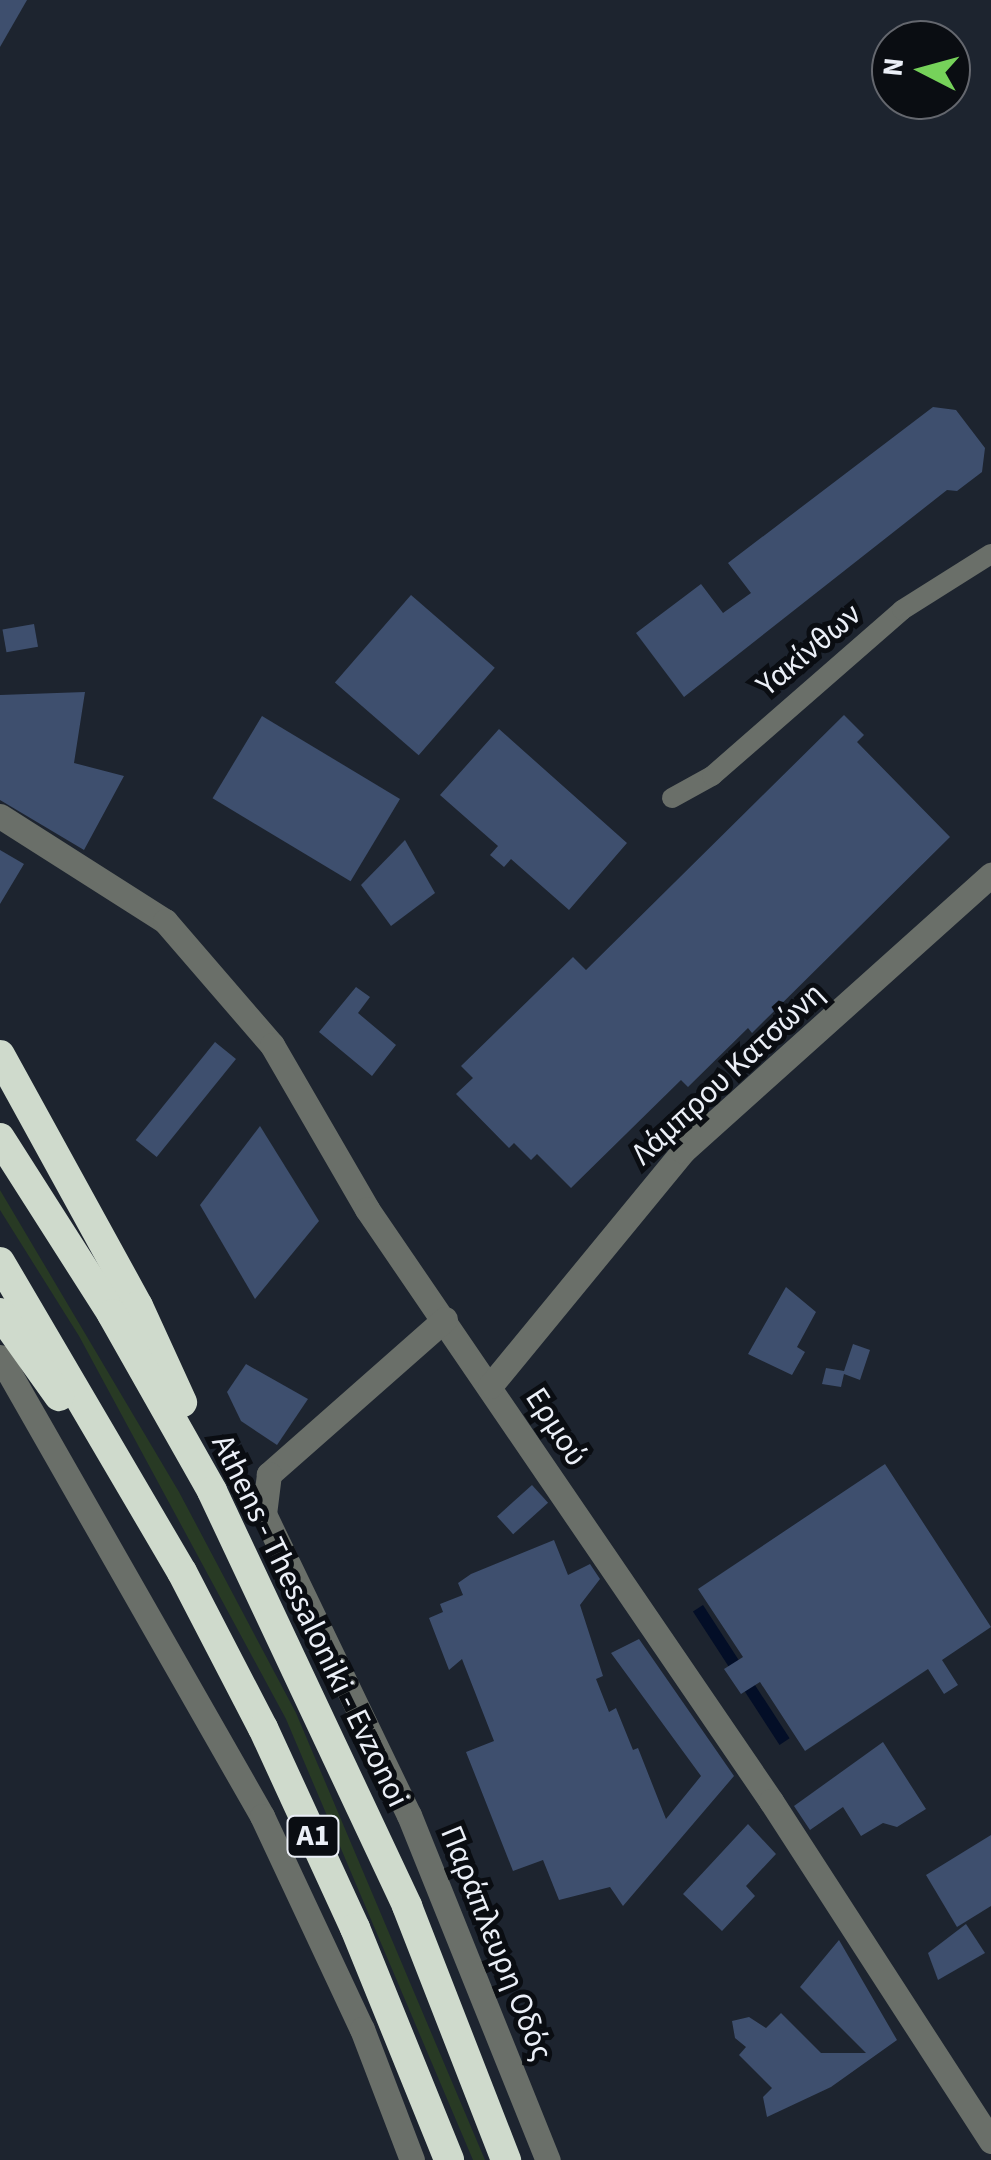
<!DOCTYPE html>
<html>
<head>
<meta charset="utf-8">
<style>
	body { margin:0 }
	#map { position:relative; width:991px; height:2160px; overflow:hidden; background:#1d242f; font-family:"Source Sans 3",sans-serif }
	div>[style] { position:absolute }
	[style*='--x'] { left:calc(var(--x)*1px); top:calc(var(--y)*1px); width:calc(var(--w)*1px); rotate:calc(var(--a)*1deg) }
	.green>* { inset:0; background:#283a24 }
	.water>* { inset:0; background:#030e27; transform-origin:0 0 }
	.building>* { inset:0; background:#3e4f6e; transform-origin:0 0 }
	.minor>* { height:20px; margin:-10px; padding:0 10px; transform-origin:10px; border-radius:10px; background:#6a6f69 }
	.tertiary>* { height:25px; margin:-12.5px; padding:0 12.5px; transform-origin:12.5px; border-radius:12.5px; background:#6a6f69 }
	.motorway>* { height:30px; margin:-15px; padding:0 15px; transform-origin:15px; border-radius:15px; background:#cfdacc }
	span { translate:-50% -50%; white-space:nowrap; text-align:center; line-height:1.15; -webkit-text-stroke:10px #0a0d12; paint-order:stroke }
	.shield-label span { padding:2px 8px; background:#0a0d12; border:2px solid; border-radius:8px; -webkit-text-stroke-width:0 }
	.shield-label { font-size:30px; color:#ebeff7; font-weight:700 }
	.street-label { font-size:32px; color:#ebeff7 }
	.north { position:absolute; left:871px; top:20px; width:100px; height:100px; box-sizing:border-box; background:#0a0d12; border:2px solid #64676e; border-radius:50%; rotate:276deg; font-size:28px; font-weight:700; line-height:40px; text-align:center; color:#ebeff7 }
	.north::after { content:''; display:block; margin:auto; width:35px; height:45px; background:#76d25a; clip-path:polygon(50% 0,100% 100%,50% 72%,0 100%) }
</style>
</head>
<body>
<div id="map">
	<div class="green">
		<div style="clip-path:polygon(0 1190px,179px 1492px,296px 1713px,485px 2160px,473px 2160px,286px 1719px,79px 1336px,0 1210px)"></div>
	</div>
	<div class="water">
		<div style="left:703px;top:1605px;width:159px;height:12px;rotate:57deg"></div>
	</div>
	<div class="building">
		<div style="clip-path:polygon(0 0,27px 0,0 47px)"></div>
		<div style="clip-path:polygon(933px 407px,956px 410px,985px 448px,982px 472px,957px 491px,947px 490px,684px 697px,636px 633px,701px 584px,723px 613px,751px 593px,728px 563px)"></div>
		<div style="left:411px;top:595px;width:111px;height:116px;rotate:41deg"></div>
		<div style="left:34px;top:624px;width:23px;height:32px;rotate:80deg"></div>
		<div style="clip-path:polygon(85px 692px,74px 763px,124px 776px,84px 850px,0 800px,0 695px)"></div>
		<div style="clip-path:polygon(844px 715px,864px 735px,857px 742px,950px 837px,752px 1033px,748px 1028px,688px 1087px,681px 1080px,571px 1188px,537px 1154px,531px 1160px,514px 1143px,509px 1148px,456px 1094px,473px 1078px,461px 1066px,573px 957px,586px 970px)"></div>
		<div style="left:262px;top:716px;width:161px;height:96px;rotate:31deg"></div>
		<div style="clip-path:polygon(499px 729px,627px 843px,569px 910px,511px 859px,504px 867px,490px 855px,498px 846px,440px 795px)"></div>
		<div style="clip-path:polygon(405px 840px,435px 893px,391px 926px,361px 885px)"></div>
		<div style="clip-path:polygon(0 850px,24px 864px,0 904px)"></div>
		<div style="clip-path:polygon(356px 987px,370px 997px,358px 1013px,396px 1045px,372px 1076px,319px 1032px)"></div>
		<div style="left:215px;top:1042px;width:27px;height:126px;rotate:39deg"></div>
		<div style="clip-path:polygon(260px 1126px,319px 1221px,255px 1299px,200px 1205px)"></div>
		<div style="clip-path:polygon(786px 1287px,816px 1312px,797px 1347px,805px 1352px,792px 1375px,748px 1354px)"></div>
		<div style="clip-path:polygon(853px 1344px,870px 1350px,860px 1380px,844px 1374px,841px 1387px,822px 1384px,826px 1368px,844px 1371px)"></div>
		<div style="clip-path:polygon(246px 1364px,308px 1399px,277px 1445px,241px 1421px,227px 1392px)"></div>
		<div style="clip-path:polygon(885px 1464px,991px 1627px,942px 1660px,958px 1685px,944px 1694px,928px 1669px,805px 1751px,760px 1682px,741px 1694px,724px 1669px,743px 1657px,698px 1589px)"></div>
		<div style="left:532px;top:1485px;width:24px;height:47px;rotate:48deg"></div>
		<div style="clip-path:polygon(554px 1540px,568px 1575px,590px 1564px,600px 1579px,580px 1605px,603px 1676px,596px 1679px,609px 1712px,616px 1708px,633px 1750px,638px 1748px,666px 1819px,701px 1776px,611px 1653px,639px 1639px,734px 1776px,623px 1906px,610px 1887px,559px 1900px,543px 1860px,513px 1871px,466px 1752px,494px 1741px,462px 1659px,449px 1670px,429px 1618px,443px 1612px,440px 1604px,463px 1595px,458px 1583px,471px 1574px)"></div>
		<div style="clip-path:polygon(883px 1742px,926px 1809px,897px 1827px,883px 1823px,861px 1836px,843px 1807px,810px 1830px,794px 1806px)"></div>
		<div style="clip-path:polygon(748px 1824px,776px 1854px,746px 1886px,755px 1896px,722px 1931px,683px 1894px)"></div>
		<div style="clip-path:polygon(991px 1835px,991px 1906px,957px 1927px,926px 1875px)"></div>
		<div style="clip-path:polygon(966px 1924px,985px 1953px,938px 1980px,928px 1953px)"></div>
		<div style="clip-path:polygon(839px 1940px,897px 2040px,831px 2087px,767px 2117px,763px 2097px,772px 2088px,739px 2055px,746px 2047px,735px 2038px,732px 2021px,749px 2017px,766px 2028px,781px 2013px,821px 2053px,866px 2053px,800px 1987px)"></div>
	</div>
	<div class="minor">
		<div style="--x:672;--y:798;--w:46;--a:-28.8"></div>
		<div style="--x:712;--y:776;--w:252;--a:-41.1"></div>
		<div style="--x:902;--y:610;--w:105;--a:-32.2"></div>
	</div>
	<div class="tertiary">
		<div style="--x:0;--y:816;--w:196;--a:32.5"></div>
		<div style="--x:165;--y:921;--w:164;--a:49.2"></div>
		<div style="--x:272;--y:1045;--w:190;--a:59.9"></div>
		<div style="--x:367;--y:1209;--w:717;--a:55.69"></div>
		<div style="--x:771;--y:1801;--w:405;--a:57.1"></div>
		<div style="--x:445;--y:1319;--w:235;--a:138.6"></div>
		<div style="--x:269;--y:1474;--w:40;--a:97.1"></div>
		<div style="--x:264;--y:1514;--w:334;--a:64.3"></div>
		<div style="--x:409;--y:1815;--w:372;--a:68.1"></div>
		<div style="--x:0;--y:1357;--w:529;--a:60.28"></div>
		<div style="--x:262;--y:1816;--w:235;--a:64.9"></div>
		<div style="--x:362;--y:2029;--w:140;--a:69.1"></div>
		<div style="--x:490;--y:1386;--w:304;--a:-50.6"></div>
		<div style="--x:683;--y:1151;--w:414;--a:-41.9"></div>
	</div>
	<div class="motorway">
		<div style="--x:0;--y:1055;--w:286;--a:61.2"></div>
		<div style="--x:138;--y:1306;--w:106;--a:65.4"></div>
		<div style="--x:0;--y:1138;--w:209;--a:57.5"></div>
		<div style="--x:112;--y:1314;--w:203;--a:60.5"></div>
		<div style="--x:212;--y:1491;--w:459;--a:64.8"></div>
		<div style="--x:407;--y:1906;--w:273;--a:68.7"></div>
		<div style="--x:0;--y:1262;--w:359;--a:59.6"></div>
		<div style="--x:182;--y:1572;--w:176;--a:62.6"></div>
		<div style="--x:263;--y:1728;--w:220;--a:65.3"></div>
		<div style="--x:355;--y:1928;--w:250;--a:67.9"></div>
		<div style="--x:0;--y:1313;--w:102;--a:54.6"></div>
	</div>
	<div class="shield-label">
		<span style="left:313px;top:1836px">Α1</span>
	</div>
	<div class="street-label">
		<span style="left:809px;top:650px;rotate:-40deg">Υακίνθων</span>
		<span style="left:728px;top:1074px;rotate:-43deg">Λάμπρου Κατσώνη</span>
		<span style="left:556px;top:1427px;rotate:57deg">Ερμού</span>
		<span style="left:310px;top:1621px;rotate:64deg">Athens - Thessaloniki - Evzonoi</span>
		<span style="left:496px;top:1943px;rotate:68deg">Παράπλευρη Οδός</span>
	</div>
	<div class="north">N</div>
</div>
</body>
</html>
